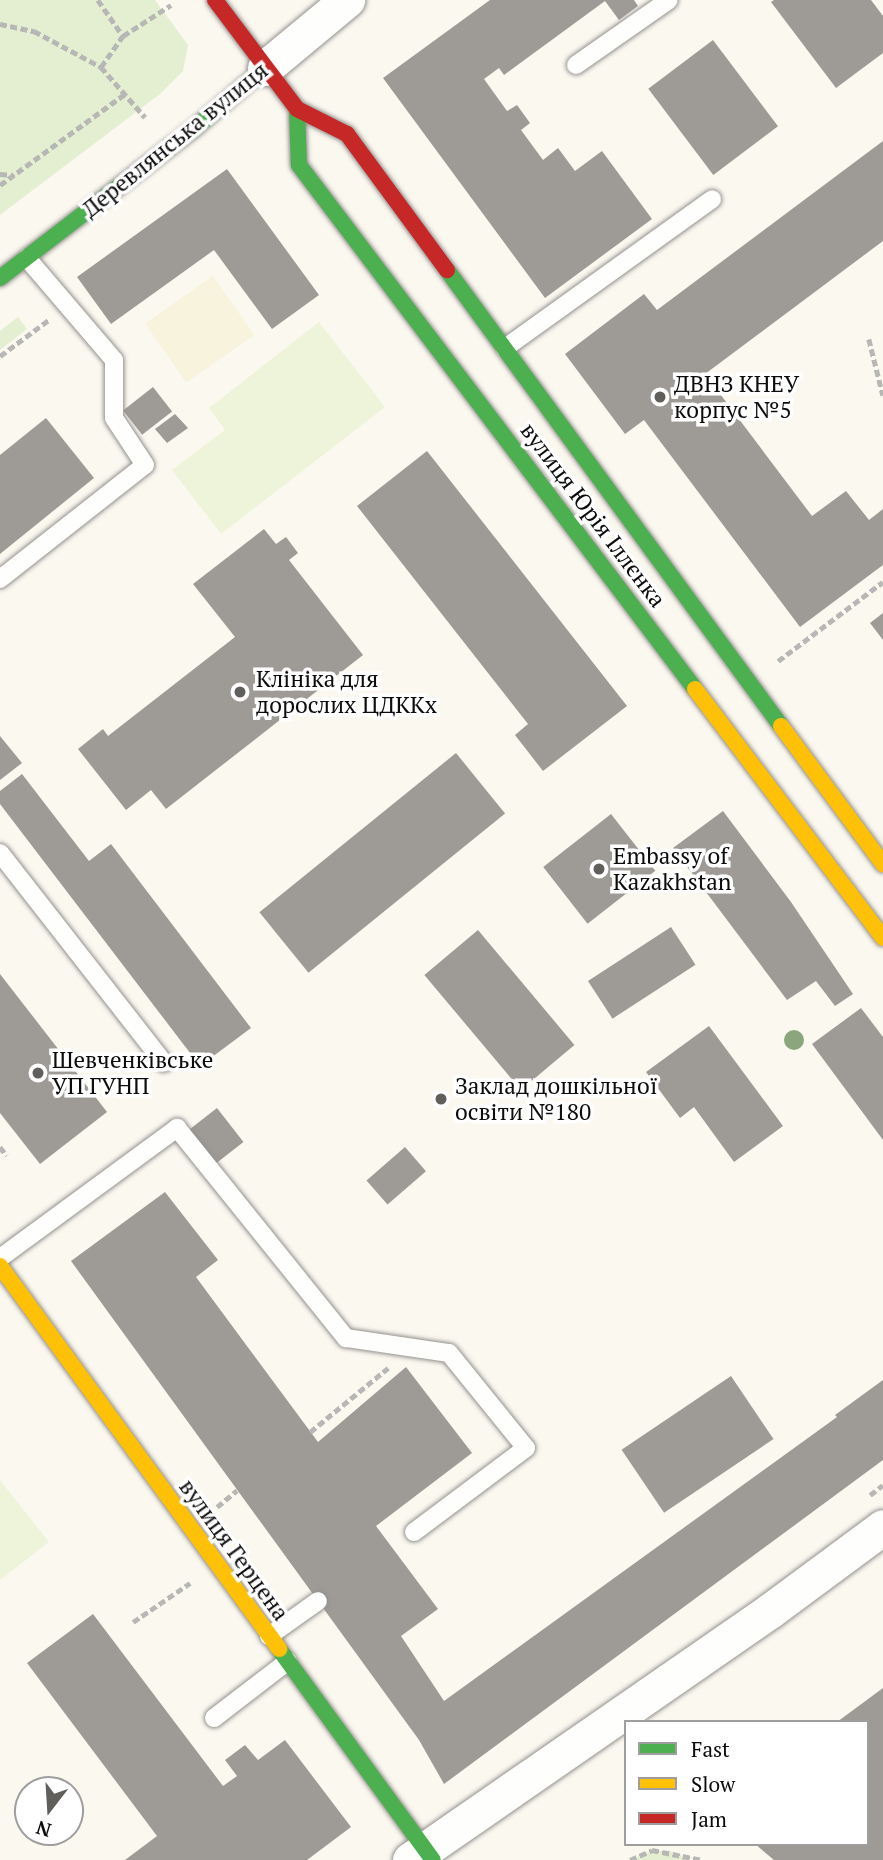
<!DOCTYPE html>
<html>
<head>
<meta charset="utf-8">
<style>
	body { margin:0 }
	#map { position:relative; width:883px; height:1860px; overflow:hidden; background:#fbf8f0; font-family:"PT Serif",serif }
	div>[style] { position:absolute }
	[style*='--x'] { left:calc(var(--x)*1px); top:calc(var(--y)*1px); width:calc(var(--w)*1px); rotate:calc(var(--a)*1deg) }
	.farmland>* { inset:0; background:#f7f3dd; transform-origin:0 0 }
	.green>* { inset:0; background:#e4efd1 }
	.pitch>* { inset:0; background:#eef4da }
	.building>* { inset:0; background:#9e9a96; transform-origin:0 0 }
	.path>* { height:4.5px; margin-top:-2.25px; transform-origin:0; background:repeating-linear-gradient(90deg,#b7b7b5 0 7px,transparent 0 10.5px) }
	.roads { filter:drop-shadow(0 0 2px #94928f) drop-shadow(0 0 2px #94928f) }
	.lane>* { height:18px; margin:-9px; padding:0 9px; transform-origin:9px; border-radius:9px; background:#fefefd }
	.street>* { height:35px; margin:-17.5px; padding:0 17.5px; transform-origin:17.5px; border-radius:17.5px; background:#fefefd }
	.fast>* { height:16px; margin:-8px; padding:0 8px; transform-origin:8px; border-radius:8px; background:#4caf50 }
	.slow>* { height:16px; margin:-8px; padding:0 8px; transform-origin:8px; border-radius:8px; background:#ffc107 }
	.jam>* { height:16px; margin:-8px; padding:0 8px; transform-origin:8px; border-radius:8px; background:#c62828 }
	.trees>* { width:20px; height:20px; margin:-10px; border-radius:50%; background:#8ba67c }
	.dots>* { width:19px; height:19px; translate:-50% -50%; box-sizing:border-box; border:4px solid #fff; border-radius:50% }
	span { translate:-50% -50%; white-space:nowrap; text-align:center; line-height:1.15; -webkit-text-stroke:7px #fff; paint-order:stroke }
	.street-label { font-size:23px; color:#0c0c0c }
	.poi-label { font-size:23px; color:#0c0c0c }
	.left { translate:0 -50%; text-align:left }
	.legend { position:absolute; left:624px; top:1720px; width:245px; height:126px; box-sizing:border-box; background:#fff; border:2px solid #9e9e9e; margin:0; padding:9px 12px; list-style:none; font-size:21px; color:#0c0c0c }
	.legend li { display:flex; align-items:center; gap:14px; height:35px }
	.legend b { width:35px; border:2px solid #9e9e9e }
	.north { position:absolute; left:14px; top:1776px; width:70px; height:70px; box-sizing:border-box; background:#fff; border:2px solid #9e9e9e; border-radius:50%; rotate:197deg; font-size:19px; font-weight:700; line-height:28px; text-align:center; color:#0c0c0c }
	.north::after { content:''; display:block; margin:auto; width:24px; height:32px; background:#605f5c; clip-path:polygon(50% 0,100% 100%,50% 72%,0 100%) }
</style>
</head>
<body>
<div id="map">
	<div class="farmland">
		<div style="left:213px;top:276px;width:72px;height:83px;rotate:55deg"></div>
	</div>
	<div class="green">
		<div style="clip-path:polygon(0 0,155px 0,188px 45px,183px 71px,160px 94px,0 215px)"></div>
		<div style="clip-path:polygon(18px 317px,27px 329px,0 350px,0 331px)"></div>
		<div style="clip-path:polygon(652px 1850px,675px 1852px,691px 1860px,630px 1860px)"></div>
	</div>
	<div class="pitch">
		<div style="clip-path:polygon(319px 322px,385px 407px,221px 534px,172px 470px,225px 430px,209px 408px)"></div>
		<div style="clip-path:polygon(0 1480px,49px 1542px,0 1580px)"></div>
	</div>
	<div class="building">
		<div style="clip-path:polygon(490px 0,634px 0,638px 6px,619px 20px,605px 1px,504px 75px,499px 68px,484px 79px,507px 111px,517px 105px,530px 123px,521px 130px,543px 160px,558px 148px,575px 171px,602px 151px,652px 219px,545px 298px,383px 78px)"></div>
		<div style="clip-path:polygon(774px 0,871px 0,883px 16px,883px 53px,836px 88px,771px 2px)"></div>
		<div style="left:713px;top:40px;width:108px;height:81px;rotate:53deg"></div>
		<div style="clip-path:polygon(883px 141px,883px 241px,705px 374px,812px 516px,846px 491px,869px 520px,883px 509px,883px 565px,800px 627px,644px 420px,625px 434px,565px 354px,644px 294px,657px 310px)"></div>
		<div style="clip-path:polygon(227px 169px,319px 295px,272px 329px,214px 250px,111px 324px,77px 277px)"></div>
		<div style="left:153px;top:387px;width:31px;height:38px;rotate:52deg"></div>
		<div style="clip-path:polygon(175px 414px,188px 428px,167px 443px,155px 429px)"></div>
		<div style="clip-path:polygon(46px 418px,94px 478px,0 554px,0 455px)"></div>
		<div style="clip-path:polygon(427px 451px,627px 706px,543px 771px,515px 735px,528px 724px,357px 506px)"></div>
		<div style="clip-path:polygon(264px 529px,276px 544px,286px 537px,298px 553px,289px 560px,363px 655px,166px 809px,151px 790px,126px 810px,78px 749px,103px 729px,108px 736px,235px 637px,193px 584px)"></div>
		<div style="clip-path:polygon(883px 613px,883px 640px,870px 623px)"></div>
		<div style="clip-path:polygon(0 736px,22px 763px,0 780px)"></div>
		<div style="left:456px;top:753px;width:78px;height:253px;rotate:51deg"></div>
		<div style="clip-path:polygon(22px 774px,89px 861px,111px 844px,251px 1028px,200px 1066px,0 804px,0 791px)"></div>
		<div style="clip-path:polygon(723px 811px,791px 902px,853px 994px,835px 1006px,816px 981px,787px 1000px,673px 848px)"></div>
		<div style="left:611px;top:814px;width:72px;height:86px;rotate:52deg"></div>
		<div style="left:671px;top:927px;width:45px;height:99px;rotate:57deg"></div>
		<div style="left:478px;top:930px;width:150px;height:70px;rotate:50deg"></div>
		<div style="clip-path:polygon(0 974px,107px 1112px,40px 1164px,0 1113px)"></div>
		<div style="clip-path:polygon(861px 1008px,883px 1037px,883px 1140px,812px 1044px)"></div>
		<div style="clip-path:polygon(709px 1026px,783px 1126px,734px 1162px,694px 1107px,680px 1118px,646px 1072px)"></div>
		<div style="left:217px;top:1108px;width:43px;height:35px;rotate:52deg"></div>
		<div style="left:405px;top:1147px;width:32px;height:51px;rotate:49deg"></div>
		<div style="clip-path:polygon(165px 1192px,218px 1260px,196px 1277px,318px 1442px,406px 1367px,472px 1453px,376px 1526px,438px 1609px,401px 1636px,444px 1701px,837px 1417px,835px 1415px,883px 1380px,883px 1460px,444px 1784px,419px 1740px,71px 1261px)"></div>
		<div style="left:731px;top:1376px;width:76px;height:132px;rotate:56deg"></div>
		<div style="clip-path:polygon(93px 1614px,223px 1786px,237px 1776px,225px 1760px,245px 1745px,258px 1760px,285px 1740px,351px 1827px,307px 1860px,125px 1860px,157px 1836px,27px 1663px)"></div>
		<div style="clip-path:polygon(883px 1688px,883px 1860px,774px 1860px,755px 1844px,867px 1844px,867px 1722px,837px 1722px)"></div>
	</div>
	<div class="path">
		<div style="--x:98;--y:0;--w:44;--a:55.2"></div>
		<div style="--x:0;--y:24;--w:35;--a:12"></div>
		<div style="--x:34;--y:31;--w:76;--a:28.2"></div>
		<div style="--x:101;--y:67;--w:67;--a:48.7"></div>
		<div style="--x:101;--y:67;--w:38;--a:-55"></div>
		<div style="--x:123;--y:36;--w:57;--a:-32.9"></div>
		<div style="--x:0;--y:174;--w:13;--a:4"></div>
		<div style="--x:0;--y:185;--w:155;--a:-36.1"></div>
		<div style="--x:869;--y:339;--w:58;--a:76"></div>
		<div style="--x:0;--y:356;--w:62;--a:-36.5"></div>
		<div style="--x:778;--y:661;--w:131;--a:-37"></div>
		<div style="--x:0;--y:1147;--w:11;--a:52"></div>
		<div style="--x:310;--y:1432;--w:101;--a:-39.4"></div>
		<div style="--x:870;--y:1495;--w:16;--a:-38"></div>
		<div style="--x:217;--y:1507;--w:26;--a:-40"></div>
		<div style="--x:133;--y:1622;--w:69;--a:-34.4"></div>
		<div style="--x:630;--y:1860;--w:24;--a:-24"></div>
		<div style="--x:652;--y:1850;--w:51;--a:11.3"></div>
	</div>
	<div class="roads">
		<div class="lane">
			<div style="--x:576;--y:65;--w:113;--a:-35"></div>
			<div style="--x:505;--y:348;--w:255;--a:-35.7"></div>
			<div style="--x:0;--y:579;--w:184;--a:-38.2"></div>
			<div style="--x:145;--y:465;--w:56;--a:-123.4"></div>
			<div style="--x:114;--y:418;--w:58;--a:-90"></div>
			<div style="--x:114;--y:360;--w:134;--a:-130.5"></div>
			<div style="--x:0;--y:853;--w:266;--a:52"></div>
			<div style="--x:0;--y:1258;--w:220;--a:-36.3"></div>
			<div style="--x:177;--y:1128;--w:270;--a:51.2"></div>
			<div style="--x:346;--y:1338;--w:104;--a:8.3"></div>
			<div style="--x:449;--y:1353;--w:122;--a:51"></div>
			<div style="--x:526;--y:1448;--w:140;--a:143.1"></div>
			<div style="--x:269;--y:1636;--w:60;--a:-35.5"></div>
			<div style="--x:214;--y:1718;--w:93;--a:-37.6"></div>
		</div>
		<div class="street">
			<div style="--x:265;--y:68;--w:107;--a:-39.7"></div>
			<div style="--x:410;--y:1860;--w:439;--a:-34.7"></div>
			<div style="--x:771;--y:1610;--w:139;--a:-36.5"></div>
		</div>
		<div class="fast">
			<div style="--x:297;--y:109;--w:56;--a:88"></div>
			<div style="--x:299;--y:165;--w:657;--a:52.92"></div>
			<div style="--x:447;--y:270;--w:565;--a:53.78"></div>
			<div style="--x:0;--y:278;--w:247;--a:-37.6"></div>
			<div style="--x:196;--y:127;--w:91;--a:-40.5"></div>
			<div style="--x:279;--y:1649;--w:261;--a:53.9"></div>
		</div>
		<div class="slow">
			<div style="--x:695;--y:689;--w:312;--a:52.9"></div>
			<div style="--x:781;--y:726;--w:172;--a:53.5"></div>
			<div style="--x:0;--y:1266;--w:474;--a:53.9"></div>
		</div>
		<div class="jam">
			<div style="--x:215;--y:0;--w:136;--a:53"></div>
			<div style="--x:297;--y:109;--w:56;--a:26.6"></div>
			<div style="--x:347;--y:134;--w:169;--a:53.7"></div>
		</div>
	</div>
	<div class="trees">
		<div style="left:794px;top:1040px"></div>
	</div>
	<div class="dots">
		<div style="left:660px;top:397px;background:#605f5c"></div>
		<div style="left:240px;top:692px;background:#605f5c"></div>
		<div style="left:599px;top:869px;background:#605f5c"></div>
		<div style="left:38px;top:1073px;background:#605f5c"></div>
		<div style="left:441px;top:1099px;background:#605f5c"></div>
	</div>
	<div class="street-label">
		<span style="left:175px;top:140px;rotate:-39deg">Деревлянська вулиця</span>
		<span style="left:593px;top:515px;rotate:53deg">вулиця Юрія Іллєнка</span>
		<span style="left:234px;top:1550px;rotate:54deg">вулиця Герцена</span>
	</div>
	<div class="poi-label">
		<span class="left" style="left:674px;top:397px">ДВНЗ КНЕУ<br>корпус №5</span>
		<span class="left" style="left:256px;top:692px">Клініка для<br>дорослих ЦДККх</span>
		<span class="left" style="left:613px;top:869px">Embassy of<br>Kazakhstan</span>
		<span class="left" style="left:52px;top:1073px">Шевченківське<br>УП ГУНП</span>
		<span class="left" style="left:455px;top:1099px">Заклад дошкільної<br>освіти №180</span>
	</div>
	<ul class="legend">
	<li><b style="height:9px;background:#4caf50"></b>Fast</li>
	<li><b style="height:9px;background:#ffc107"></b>Slow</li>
	<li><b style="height:9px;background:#c62828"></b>Jam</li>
	</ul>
	<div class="north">N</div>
</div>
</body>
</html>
